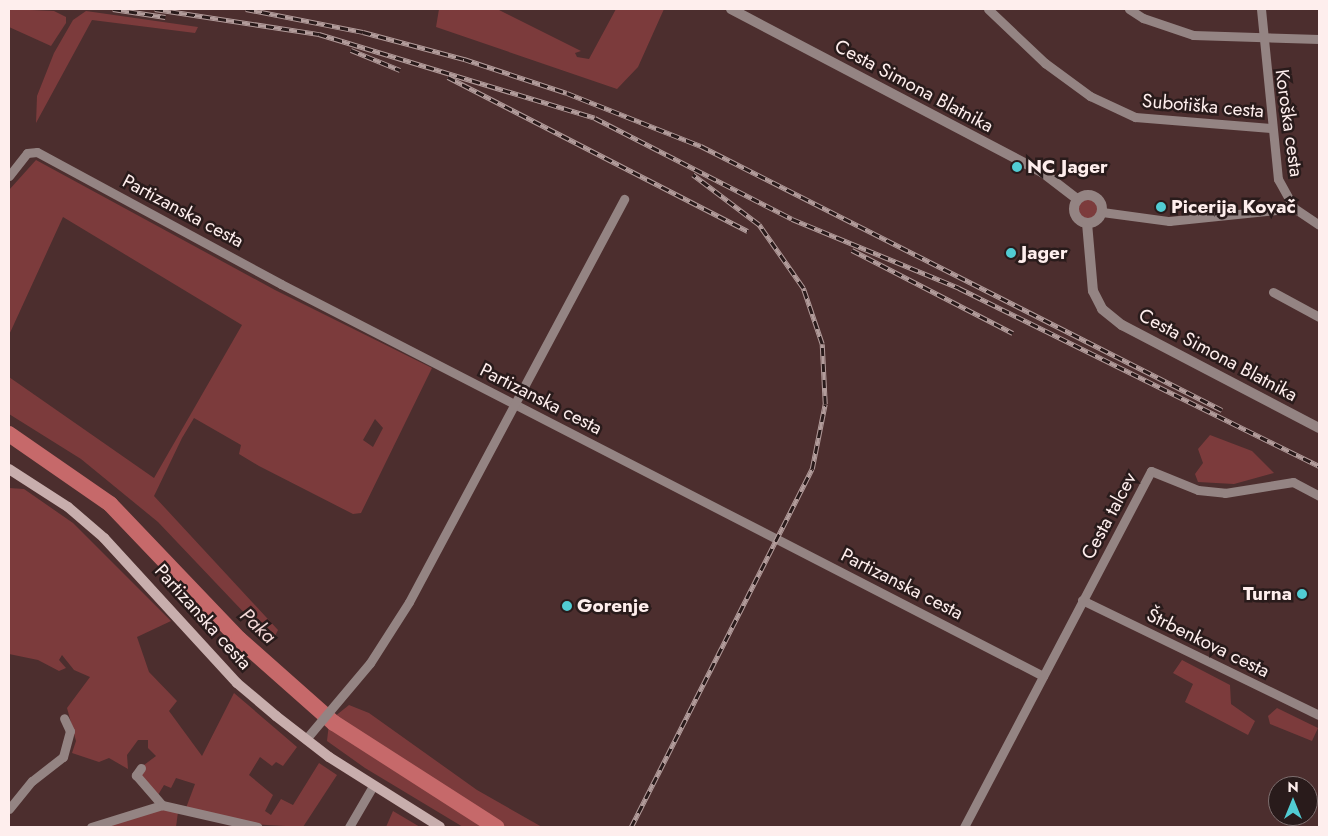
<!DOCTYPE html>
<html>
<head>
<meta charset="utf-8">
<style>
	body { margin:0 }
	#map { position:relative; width:1328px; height:836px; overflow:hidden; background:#4c2e2e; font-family:Jost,sans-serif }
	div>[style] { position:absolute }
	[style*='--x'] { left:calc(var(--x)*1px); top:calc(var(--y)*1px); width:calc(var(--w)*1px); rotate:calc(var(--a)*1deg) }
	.green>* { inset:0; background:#7c3b3c }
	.round { border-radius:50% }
	.river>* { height:16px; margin:-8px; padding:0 8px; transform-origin:8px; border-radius:8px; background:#c6696a }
	.minor>* { height:9px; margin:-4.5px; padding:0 4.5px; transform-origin:4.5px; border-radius:4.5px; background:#948483 }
	.tertiary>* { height:10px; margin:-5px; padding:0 5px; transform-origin:5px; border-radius:5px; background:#948483 }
	.tertiary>.ring { margin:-5px; padding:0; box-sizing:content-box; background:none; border:10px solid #948483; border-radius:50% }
	.secondary>* { height:10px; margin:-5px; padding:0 5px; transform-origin:5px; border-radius:5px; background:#c8aead }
	.rail>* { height:4.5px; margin-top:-2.25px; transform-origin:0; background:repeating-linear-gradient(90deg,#291b1b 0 8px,#b29c9b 0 16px); box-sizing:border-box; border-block:1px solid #b29c9b }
	.dots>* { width:14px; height:14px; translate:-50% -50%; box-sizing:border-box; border:2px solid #291b1b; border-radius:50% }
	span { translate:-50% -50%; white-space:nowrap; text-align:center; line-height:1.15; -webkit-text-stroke:5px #291b1b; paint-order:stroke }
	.street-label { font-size:19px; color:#feeeed }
	.poi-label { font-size:19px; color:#feeeed; font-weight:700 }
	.left { translate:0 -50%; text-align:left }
	.right { translate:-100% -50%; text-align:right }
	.water-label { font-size:20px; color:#f2d7d6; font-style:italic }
	.frame { position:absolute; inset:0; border:10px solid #feeeed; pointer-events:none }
	.north { position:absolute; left:1268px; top:776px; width:50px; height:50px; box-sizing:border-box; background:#291b1b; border:1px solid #7e6f6f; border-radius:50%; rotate:0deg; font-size:14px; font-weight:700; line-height:20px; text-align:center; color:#feeeed }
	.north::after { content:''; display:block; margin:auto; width:18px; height:22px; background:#51ccd3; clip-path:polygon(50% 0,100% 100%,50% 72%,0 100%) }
</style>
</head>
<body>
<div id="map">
	<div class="green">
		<div style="clip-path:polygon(9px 9px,54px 11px,66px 17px,66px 23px,51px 46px,9px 27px)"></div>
		<div style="clip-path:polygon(439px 9px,497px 9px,581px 51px,575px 53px,577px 57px,589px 59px,616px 9px,664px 9px,638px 67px,617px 89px,436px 27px)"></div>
		<div style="clip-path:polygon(86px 11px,198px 27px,195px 33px,92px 20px,36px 123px,37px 96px,54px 53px,73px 20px)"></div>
		<div style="clip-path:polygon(evenodd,36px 160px,275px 290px,432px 368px,361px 513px,353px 514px,259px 466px,239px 454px,241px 445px,194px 418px,182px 438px,154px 496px,278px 630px,272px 642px,158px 522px,81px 459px,9px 414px,9px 377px,154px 478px,242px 325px,63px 217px,9px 335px,9px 190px,36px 160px,375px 419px,383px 428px,373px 447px,363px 440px,375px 419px)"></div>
		<div class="round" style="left:1077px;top:198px;width:22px;height:22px"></div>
		<div style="clip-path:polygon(1210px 435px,1252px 451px,1274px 473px,1234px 484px,1198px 482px,1195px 474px,1203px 463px,1198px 449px)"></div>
		<div style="clip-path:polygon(9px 488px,24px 489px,73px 523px,171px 621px,137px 637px,149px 672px,177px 701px,169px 711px,202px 756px,234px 693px,297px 747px,283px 766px,276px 762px,272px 766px,260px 757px,249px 775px,273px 795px,265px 811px,271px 815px,281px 799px,293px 805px,319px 763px,337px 775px,303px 827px,250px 824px,186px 808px,195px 784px,176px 778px,171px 788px,164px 785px,158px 795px,140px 779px,144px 765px,156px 756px,148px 748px,148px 740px,138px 740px,127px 755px,128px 769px,109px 758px,99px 762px,72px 753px,76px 741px,67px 708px,90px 677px,74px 670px,62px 655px,59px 660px,66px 668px,59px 671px,38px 660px,9px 654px)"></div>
		<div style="clip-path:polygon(1182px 660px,1230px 685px,1231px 704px,1255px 721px,1248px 735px,1185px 702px,1193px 684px,1173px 673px)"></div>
		<div style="clip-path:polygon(349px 705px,369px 713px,477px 790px,542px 827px,502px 827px,404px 768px,334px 717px)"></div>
		<div style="clip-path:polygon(1277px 708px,1318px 728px,1312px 741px,1270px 724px,1268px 716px)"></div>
		<div style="clip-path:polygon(329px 723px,398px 773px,489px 827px,463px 827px,365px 768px,327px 741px)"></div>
		<div style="clip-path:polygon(158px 808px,178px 812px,176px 827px,98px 827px)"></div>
		<div style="clip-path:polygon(393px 811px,420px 827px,386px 827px)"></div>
	</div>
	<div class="river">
		<div style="--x:9;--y:434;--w:123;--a:34.7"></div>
		<div style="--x:110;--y:504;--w:187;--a:46.3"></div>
		<div style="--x:239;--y:639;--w:127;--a:41.5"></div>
		<div style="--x:334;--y:723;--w:193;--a:32.7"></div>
	</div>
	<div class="minor">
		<div style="--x:988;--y:9;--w:79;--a:43.5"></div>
		<div style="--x:1045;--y:63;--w:56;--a:36.3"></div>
		<div style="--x:1090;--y:96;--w:50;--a:25"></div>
		<div style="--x:1135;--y:117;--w:136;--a:4.6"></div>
		<div style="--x:1129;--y:9;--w:17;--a:33"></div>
		<div style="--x:1143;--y:18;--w:53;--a:18.8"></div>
		<div style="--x:1193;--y:35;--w:126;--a:1.8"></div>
		<div style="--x:1261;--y:9;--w:171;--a:84.3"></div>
		<div style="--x:1278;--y:179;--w:33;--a:61"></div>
		<div style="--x:1294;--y:208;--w:30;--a:34"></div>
		<div style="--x:9;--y:176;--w:29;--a:-52"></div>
		<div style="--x:27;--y:153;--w:10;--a:-6"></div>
		<div style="--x:37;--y:152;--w:277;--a:28.4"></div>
		<div style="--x:281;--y:284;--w:857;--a:27.22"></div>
		<div style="--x:1102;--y:212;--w:68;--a:7.7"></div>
		<div style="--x:1169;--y:221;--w:126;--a:-5.9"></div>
		<div style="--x:1273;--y:292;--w:52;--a:28.5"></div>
		<div style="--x:1082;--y:600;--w:263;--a:25.9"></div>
		<div style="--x:306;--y:739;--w:99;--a:-49.9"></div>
		<div style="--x:370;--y:663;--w:72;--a:-57.4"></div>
		<div style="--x:409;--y:602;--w:457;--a:-61.9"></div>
		<div style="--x:141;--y:768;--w:9;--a:126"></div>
		<div style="--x:136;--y:775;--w:40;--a:49"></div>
		<div style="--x:9;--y:809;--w:36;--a:-51"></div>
		<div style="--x:32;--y:781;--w:39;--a:-38"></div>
		<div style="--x:63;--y:757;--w:27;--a:-75"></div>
		<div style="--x:70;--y:731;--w:14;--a:-115"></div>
		<div style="--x:91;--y:827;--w:74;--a:-17.2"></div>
		<div style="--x:162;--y:805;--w:98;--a:12.9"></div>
		<div style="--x:349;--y:827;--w:48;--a:-59.7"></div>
		<div style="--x:964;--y:827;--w:402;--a:-62.3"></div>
		<div style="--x:1151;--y:471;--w:51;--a:22"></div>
		<div style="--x:1198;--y:490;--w:27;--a:6"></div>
		<div style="--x:1225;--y:493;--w:69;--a:-9.2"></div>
		<div style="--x:1293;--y:482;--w:30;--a:28"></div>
	</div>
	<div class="tertiary">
		<div style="--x:731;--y:9;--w:351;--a:27.7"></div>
		<div style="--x:1042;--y:172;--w:44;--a:37.6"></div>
		<div class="ring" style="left:1074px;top:195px;width:18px;height:18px"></div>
		<div style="--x:1087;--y:223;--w:68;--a:85"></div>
		<div style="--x:1093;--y:291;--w:20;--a:63"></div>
		<div style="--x:1102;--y:309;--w:26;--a:39"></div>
		<div style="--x:1122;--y:325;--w:222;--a:27.6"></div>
	</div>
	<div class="secondary">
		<div style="--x:9;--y:469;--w:70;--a:32.8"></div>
		<div style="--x:68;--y:507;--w:48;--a:40.7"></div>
		<div style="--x:104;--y:538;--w:197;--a:47.5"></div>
		<div style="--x:237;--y:683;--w:51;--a:40.2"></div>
		<div style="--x:276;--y:716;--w:67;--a:37.7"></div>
		<div style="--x:329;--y:757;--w:131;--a:32.2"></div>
	</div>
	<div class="rail">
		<div style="--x:113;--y:9;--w:53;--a:8.7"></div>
		<div style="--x:155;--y:9;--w:166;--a:8.7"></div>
		<div style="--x:319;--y:34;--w:288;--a:16.9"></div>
		<div style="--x:595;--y:118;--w:221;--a:27.1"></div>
		<div style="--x:792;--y:219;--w:181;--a:22.4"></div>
		<div style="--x:959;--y:288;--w:402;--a:26.3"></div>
		<div style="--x:246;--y:9;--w:119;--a:11.1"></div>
		<div style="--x:363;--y:32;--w:105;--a:15"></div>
		<div style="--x:464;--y:59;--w:108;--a:18.3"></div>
		<div style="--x:567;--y:93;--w:144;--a:21.6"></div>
		<div style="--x:701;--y:146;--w:584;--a:26.87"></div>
		<div style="--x:351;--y:50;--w:53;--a:22.2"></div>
		<div style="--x:448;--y:77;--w:337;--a:27.2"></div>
		<div style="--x:852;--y:250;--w:181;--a:27.3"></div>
		<div style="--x:631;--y:827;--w:401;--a:-63.2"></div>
		<div style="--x:812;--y:469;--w:66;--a:-78.7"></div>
		<div style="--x:825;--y:404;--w:60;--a:-92.9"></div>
		<div style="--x:822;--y:344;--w:59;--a:-108.7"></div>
		<div style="--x:803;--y:288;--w:77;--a:-124.9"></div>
		<div style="--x:759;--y:225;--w:83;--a:-142.9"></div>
	</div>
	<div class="dots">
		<div style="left:1017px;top:167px;background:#51ccd3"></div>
		<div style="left:1161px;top:207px;background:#51ccd3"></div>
		<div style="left:1011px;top:253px;background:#51ccd3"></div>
		<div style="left:1302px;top:594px;background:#51ccd3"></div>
		<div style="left:567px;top:606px;background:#51ccd3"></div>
	</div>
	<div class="street-label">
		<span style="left:914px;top:86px;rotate:28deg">Cesta Simona Blatnika</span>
		<span style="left:1203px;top:106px;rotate:5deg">Subotiška cesta</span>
		<span style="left:1289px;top:123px;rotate:82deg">Koroška cesta</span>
		<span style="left:183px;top:211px;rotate:28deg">Partizanska cesta</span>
		<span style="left:1218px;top:355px;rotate:28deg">Cesta Simona Blatnika</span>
		<span style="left:541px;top:399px;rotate:27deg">Partizanska cesta</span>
		<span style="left:1109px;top:516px;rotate:-62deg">Cesta talcev</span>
		<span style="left:902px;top:584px;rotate:27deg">Partizanska cesta</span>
		<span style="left:203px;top:617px;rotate:48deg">Partizanska cesta</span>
		<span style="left:1208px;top:643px;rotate:26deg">Štrbenkova cesta</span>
	</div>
	<div class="poi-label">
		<span class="left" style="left:1027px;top:167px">NC Jager</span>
		<span class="left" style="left:1171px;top:207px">Picerija Kovač</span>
		<span class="left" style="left:1021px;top:253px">Jager</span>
		<span class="right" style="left:1292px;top:594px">Turna</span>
		<span class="left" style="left:577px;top:606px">Gorenje</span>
	</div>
	<div class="water-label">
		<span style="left:258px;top:626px;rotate:43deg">Paka</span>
	</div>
	<div class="frame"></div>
	<div class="north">N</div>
</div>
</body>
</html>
